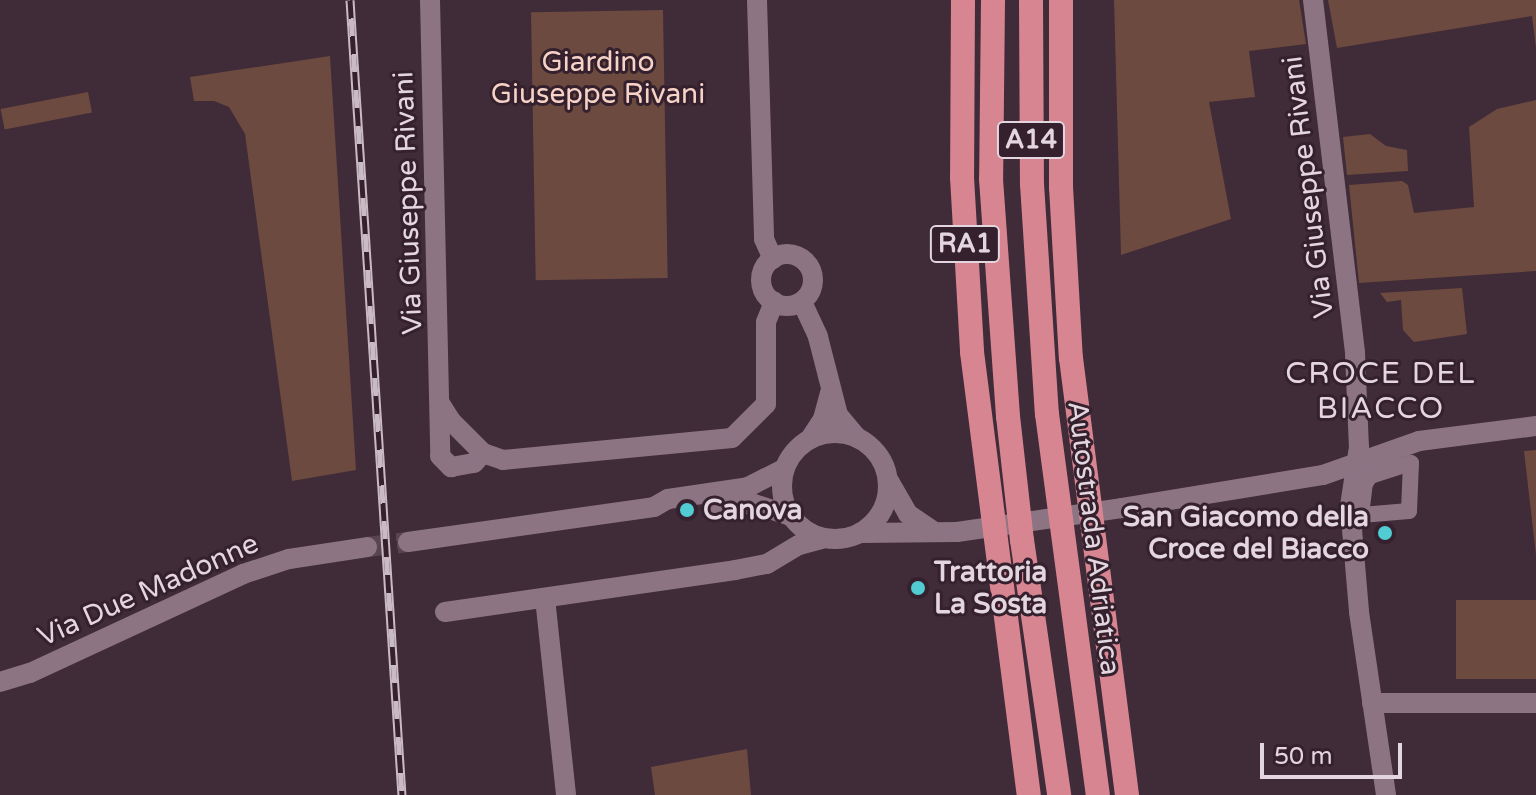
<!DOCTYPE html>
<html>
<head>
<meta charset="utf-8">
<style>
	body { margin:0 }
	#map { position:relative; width:1536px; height:795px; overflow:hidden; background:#402b38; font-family:"Varela Round",sans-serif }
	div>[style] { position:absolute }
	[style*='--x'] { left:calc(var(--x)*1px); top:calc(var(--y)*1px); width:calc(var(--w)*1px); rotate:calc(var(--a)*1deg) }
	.green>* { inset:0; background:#6c4a3f; transform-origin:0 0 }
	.secondary-tunnel>* { height:20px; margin-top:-10px; transform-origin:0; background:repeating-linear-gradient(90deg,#594551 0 20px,transparent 0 30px) }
	.pedestrian>* { height:16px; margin:-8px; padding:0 8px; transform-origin:8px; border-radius:8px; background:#8d7483 }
	.minor>* { height:20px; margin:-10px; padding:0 10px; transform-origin:10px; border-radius:10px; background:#8d7483 }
	.minor>.ring { margin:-10px; padding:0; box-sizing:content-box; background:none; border:20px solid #8d7483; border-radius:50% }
	.secondary>* { height:20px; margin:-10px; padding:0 10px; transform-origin:10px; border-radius:10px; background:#8d7483 }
	.secondary>.ring { margin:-10px; padding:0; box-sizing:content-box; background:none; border:20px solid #8d7483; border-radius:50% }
	.motorway>* { height:24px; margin:-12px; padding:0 12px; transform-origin:12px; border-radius:12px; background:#d88592 }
	.rail>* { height:9px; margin-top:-4.5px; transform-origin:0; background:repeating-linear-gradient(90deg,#35212e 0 18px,#c9bac3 0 36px); box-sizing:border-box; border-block:2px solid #c9bac3 }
	.dots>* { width:22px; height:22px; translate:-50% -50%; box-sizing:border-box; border:4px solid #35212e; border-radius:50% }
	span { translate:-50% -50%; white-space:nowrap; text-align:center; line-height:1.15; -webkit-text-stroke:6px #35212e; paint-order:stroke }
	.shield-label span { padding:2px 6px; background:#35212e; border:2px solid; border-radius:6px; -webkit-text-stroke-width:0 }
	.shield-label { font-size:26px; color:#e4d6de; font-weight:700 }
	.park-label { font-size:28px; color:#f7d2c7 }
	.street-label { font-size:28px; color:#e4d6de }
	.poi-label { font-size:28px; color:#e4d6de; font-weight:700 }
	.left { translate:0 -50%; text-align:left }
	.right { translate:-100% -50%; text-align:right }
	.neighbourhood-label { font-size:30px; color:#e4d6de; letter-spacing:2px }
	.scale { position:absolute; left:1260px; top:743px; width:142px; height:36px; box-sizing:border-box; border:4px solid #e4d6de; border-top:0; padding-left:10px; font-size:24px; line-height:28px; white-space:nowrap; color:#e4d6de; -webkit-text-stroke:6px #35212e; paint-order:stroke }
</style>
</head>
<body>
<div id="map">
	<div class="green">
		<div style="clip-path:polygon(1114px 0,1299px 0,1306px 44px,1249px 51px,1255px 97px,1209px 102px,1231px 219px,1121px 255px)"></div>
		<div style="clip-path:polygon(1328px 0,1536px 0,1536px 48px,1532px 16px,1337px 48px)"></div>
		<div style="left:663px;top:10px;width:268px;height:132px;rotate:89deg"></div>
		<div style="clip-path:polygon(330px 56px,356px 470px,292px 481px,245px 134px,229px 107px,214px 101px,194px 101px,190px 77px)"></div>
		<div style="left:88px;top:92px;width:21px;height:89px;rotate:79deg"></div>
		<div style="clip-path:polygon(1536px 100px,1536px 271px,1359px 283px,1349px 185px,1402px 181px,1408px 185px,1414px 213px,1474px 207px,1469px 127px,1497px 109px)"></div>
		<div style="clip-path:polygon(1370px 134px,1386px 146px,1407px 150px,1408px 171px,1347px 175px,1343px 137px)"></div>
		<div style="clip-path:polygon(1462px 288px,1467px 334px,1414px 342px,1403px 330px,1401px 300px,1387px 302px,1380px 293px)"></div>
		<div style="clip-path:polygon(1536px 450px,1536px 555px,1524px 451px)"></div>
		<div style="left:1536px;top:600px;width:79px;height:80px;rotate:90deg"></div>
		<div style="clip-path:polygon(747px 749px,751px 795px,655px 795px,651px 767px)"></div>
	</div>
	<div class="secondary-tunnel">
		<div style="--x:367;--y:547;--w:41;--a:-7"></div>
	</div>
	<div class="pedestrian">
		<div style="--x:1411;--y:463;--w:48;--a:92.4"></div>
		<div style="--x:1409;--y:511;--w:48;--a:175.2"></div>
		<div style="--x:1361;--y:515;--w:31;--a:-83"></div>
		<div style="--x:1365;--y:484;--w:9;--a:-58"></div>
		<div style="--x:1370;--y:476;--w:43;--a:-17.6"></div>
	</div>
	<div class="minor">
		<div style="--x:430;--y:0;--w:456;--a:88.7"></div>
		<div style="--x:440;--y:456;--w:16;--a:45"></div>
		<div style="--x:451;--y:467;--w:23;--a:-10"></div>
		<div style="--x:474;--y:463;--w:13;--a:-48"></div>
		<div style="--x:757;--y:0;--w:239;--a:88.3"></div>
		<div style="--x:764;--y:239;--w:22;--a:66"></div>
		<div style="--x:1313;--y:0;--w:355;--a:83.2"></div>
		<div style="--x:1355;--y:353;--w:94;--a:87.6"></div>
		<div style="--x:1359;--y:447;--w:60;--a:98.7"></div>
		<div style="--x:1350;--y:506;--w:106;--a:85.1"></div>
		<div style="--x:1359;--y:612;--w:185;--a:81.6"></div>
		<div class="ring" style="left:761px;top:254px;width:32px;height:32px"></div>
		<div style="--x:802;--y:302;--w:38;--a:65"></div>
		<div style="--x:818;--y:337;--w:81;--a:75.6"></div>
		<div style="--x:838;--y:415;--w:30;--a:50"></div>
		<div style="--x:441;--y:405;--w:19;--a:58"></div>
		<div style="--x:451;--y:421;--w:45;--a:45"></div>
		<div style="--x:483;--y:453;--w:21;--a:19"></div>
		<div style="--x:503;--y:460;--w:230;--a:-5.5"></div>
		<div style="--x:732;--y:438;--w:48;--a:-45"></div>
		<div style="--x:766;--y:404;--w:82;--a:-90"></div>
		<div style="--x:766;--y:322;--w:22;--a:-68"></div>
		<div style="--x:810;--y:439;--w:24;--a:-57"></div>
		<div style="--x:823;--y:419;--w:27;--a:-75"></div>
		<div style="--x:545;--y:598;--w:198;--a:83.9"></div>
		<div style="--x:445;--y:612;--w:293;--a:-8.2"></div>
		<div style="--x:735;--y:570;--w:33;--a:-11"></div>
		<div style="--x:767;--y:564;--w:37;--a:-31"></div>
		<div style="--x:799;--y:545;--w:24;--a:-15"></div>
		<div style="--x:1372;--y:703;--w:164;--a:0"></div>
	</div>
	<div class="secondary">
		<div class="ring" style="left:782px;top:433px;width:86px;height:86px"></div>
		<div style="--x:889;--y:481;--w:38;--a:60"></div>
		<div style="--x:908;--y:514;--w:29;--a:34"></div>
		<div style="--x:717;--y:506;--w:37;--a:-3"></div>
		<div style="--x:754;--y:504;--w:38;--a:18"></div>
		<div style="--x:860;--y:533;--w:97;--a:-0.6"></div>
		<div style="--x:957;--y:532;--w:166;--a:-8.3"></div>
		<div style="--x:1121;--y:508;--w:205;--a:-9.3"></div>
		<div style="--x:1323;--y:475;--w:102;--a:-19.5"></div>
		<div style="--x:1419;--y:441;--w:118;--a:-7.3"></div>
		<div style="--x:408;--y:542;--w:248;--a:-8.1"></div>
		<div style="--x:654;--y:507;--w:16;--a:-30"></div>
		<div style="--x:668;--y:499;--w:81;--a:-8.5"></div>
		<div style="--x:748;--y:487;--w:39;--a:-27"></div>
		<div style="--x:0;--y:682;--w:31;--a:-17"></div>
		<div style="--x:30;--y:673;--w:235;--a:-24.9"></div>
		<div style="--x:243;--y:574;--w:48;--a:-18.1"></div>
		<div style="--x:289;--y:559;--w:79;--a:-8.7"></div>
	</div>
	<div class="motorway">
		<div style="--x:963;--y:0;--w:177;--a:90.3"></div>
		<div style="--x:962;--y:177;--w:175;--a:86.7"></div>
		<div style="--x:972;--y:352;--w:447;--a:82.7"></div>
		<div style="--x:993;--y:0;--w:179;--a:90.6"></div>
		<div style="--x:991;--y:179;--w:238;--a:85.9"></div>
		<div style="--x:1008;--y:416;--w:125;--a:83.6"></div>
		<div style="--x:1022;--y:540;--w:258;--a:81.7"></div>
		<div style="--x:1031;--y:0;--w:184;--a:89.7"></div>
		<div style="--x:1032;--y:184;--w:230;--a:86.3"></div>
		<div style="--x:1047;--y:414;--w:384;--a:82.4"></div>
		<div style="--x:1061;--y:0;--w:187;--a:90"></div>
		<div style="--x:1061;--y:187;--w:171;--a:86.7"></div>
		<div style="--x:1071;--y:358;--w:441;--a:82.7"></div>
	</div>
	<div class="rail">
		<div style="--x:350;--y:0;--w:797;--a:86.26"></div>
	</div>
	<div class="dots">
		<div style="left:687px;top:510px;background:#51ccd2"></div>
		<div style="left:1385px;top:533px;background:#51ccd2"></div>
		<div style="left:918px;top:588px;background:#51ccd2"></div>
	</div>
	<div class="shield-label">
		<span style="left:1031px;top:140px">A14</span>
		<span style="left:965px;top:244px">RA1</span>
	</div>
	<div class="park-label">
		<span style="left:598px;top:78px">Giardino<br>Giuseppe Rivani</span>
	</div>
	<div class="street-label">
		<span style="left:1308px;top:187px;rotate:-97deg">Via Giuseppe Rivani</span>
		<span style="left:408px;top:203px;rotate:-92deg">Via Giuseppe Rivani</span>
		<span style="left:1094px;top:538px;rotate:83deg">Autostrada Adriatica</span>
		<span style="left:148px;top:590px;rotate:-24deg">Via Due Madonne</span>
	</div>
	<div class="poi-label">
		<span class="left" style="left:703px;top:510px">Canova</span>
		<span class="right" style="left:1369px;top:533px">San Giacomo della<br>Croce del Biacco</span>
		<span class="left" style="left:934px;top:588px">Trattoria<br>La Sosta</span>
	</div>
	<div class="neighbourhood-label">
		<span style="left:1381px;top:391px">CROCE DEL<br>BIACCO</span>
	</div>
	<div class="scale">50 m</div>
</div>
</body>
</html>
